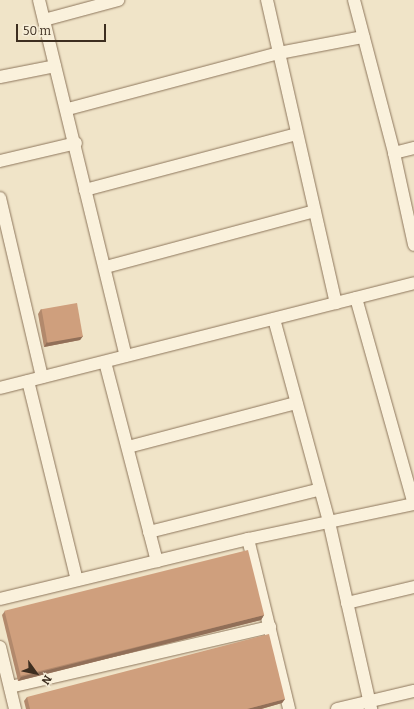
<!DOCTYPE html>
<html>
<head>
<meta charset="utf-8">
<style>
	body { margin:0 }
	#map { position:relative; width:414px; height:709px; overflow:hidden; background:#f0e4c8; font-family:Bitter,serif }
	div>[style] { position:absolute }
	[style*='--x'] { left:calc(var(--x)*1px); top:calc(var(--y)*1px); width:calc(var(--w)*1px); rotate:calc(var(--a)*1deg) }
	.roads { filter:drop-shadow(0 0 1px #8d765c) drop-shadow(0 0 1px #8d765c) }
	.street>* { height:12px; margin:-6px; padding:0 6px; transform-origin:6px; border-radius:6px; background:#faf1dc }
	.wall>* { inset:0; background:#b2896c }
	.shaded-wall>* { inset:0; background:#916f58 }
	.building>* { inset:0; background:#cf9f7d; transform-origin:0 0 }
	span { translate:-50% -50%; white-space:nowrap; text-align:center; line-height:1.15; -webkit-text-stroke:3px #f7eed8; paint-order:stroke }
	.north { position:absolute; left:16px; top:653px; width:40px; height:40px; -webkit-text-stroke:3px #f7eed8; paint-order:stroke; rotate:123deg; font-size:11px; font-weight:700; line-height:16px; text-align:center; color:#3d2e20 }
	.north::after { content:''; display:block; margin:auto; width:14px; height:18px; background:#3d2e20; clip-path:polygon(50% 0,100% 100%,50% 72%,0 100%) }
	.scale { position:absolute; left:16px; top:24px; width:90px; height:18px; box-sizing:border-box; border:2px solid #3d2e20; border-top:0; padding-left:5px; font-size:12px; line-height:14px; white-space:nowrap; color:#3d2e20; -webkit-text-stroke:3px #f7eed8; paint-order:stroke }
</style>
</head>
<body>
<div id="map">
	<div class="roads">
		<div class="street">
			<div style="--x:39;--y:0;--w:366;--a:76.3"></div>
			<div style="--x:267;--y:0;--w:311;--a:77.2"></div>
			<div style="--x:354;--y:0;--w:158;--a:75.3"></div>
			<div style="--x:394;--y:153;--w:94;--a:77.7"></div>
			<div style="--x:44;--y:20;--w:77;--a:-15.1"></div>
			<div style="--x:0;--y:77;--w:56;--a:-11.3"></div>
			<div style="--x:68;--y:109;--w:218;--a:-14.9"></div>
			<div style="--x:279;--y:53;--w:86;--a:-10.8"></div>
			<div style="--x:394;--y:153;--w:21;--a:-14"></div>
			<div style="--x:0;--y:161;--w:78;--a:-13.3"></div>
			<div style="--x:85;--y:190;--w:219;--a:-14.8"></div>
			<div style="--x:0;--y:198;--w:184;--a:76.8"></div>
			<div style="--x:106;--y:267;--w:216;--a:-15"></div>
			<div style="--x:356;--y:298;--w:214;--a:74.3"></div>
			<div style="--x:274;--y:319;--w:210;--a:74.8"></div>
			<div style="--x:329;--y:522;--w:192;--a:77.3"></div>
			<div style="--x:105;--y:362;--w:206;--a:75.4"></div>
			<div style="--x:28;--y:381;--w:205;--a:76.2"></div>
			<div style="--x:0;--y:388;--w:427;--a:-14.2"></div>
			<div style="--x:128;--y:447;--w:174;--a:-14.7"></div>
			<div style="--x:149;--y:532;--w:174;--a:-14"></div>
			<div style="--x:248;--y:539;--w:175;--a:76.4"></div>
			<div style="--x:0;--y:599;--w:255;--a:-13.6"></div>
			<div style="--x:248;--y:539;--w:170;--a:-11.9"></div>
			<div style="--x:347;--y:603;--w:69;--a:-13.4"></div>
			<div style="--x:0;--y:647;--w:64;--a:76.4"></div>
			<div style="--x:10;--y:687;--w:267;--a:-13"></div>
			<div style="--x:337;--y:709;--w:79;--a:-13.2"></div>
		</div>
	</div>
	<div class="wall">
		<div style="clip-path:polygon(41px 309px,83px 336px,80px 340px,44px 347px,38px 314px)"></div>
		<div style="clip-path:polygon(5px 611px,264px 615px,261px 620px,18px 681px,2px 615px)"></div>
		<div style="clip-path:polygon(27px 697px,285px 699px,282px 703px,261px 709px,26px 709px,24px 701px)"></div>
	</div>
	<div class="shaded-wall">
		<div style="clip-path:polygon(83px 336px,80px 340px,44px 347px,47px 342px)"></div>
		<div style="clip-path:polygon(264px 615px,261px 620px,18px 681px,21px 677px)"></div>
		<div style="clip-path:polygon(285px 699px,282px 703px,261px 709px,247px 709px)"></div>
	</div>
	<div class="building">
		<div style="left:77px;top:303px;width:34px;height:36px;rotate:80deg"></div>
		<div style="left:248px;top:550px;width:67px;height:251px;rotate:76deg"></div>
		<div style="clip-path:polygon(269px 634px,285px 699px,247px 709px,30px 709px,27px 697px)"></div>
	</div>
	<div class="north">N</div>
	<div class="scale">50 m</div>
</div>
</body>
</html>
